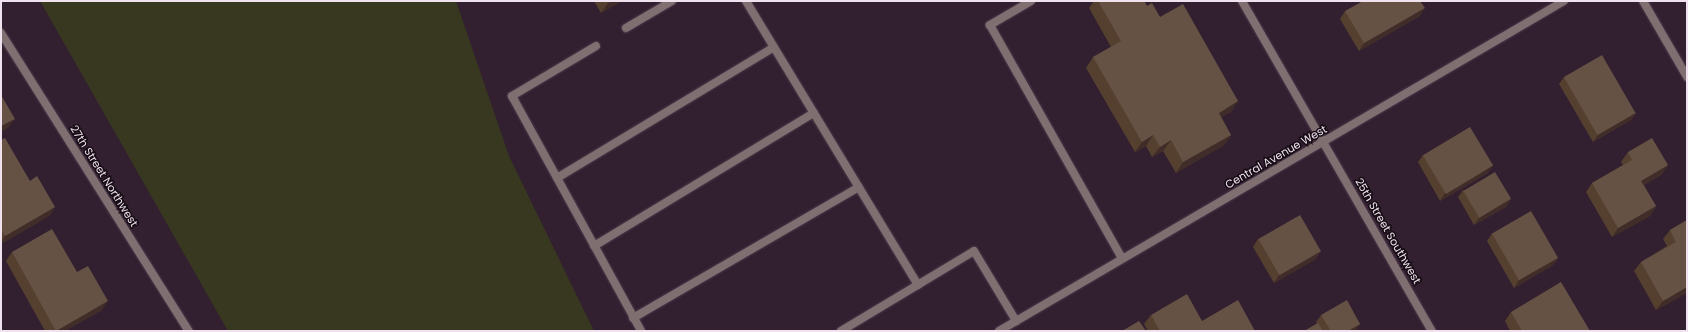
<!DOCTYPE html>
<html>
<head>
<meta charset="utf-8">
<style>
	body { margin:0 }
	#map { position:relative; width:1688px; height:332px; overflow:hidden; background:#321f30; font-family:Poppins,sans-serif }
	div>[style] { position:absolute }
	[style*='--x'] { left:calc(var(--x)*1px); top:calc(var(--y)*1px); width:calc(var(--w)*1px); rotate:calc(var(--a)*1deg) }
	.green>* { inset:0; background:#37381f }
	.roads { filter:drop-shadow(0 0 1px #4d3a4b) drop-shadow(0 0 1px #4d3a4b) }
	.service>* { height:8px; margin:-4px; padding:0 4px; transform-origin:4px; border-radius:4px; background:#7f6f71 }
	.minor>* { height:8px; margin:-4px; padding:0 4px; transform-origin:4px; border-radius:4px; background:#7f6f71 }
	.wall>* { inset:0; background:#554030 }
	.shaded-wall>* { inset:0; background:#402c28 }
	.building>* { inset:0; background:#655245; transform-origin:0 0 }
	span { translate:-50% -50%; white-space:nowrap; text-align:center; line-height:1.15; -webkit-text-stroke:3px #150c14; paint-order:stroke }
	.street-label { font-size:11px; color:#f0e2ee }
	.frame { position:absolute; inset:0; border:2px solid #f0e2ee; pointer-events:none }
</style>
</head>
<body>
<div id="map">
	<div class="green">
		<div style="clip-path:polygon(40px 1px,456px 1px,509px 156px,594px 331px,228px 331px)"></div>
	</div>
	<div class="roads">
		<div class="service">
			<div style="--x:746;--y:1;--w:332;--a:58.8"></div>
			<div style="--x:1031;--y:1;--w:48;--a:149.7"></div>
			<div style="--x:990;--y:25;--w:268;--a:60.5"></div>
			<div style="--x:626;--y:28;--w:53;--a:-30.4"></div>
			<div style="--x:596;--y:46;--w:98;--a:149.2"></div>
			<div style="--x:512;--y:96;--w:268;--a:61.2"></div>
			<div style="--x:557;--y:178;--w:253;--a:-31.1"></div>
			<div style="--x:594;--y:246;--w:257;--a:-31.2"></div>
			<div style="--x:633;--y:318;--w:261;--a:-30.1"></div>
			<div style="--x:841;--y:331;--w:155;--a:-31"></div>
			<div style="--x:974;--y:251;--w:82;--a:59"></div>
		</div>
		<div class="minor">
			<div style="--x:1242;--y:1;--w:381;--a:60.1"></div>
			<div style="--x:1643;--y:1;--w:88;--a:59.9"></div>
			<div style="--x:1;--y:33;--w:352;--a:57.8"></div>
			<div style="--x:999;--y:331;--w:654;--a:-30.29"></div>
		</div>
	</div>
	<div class="wall">
		<div style="clip-path:polygon(594px 1px,622px 1px,601px 13px)"></div>
		<div style="clip-path:polygon(1094px 1px,1144px 1px,1147px 6px,1160px 17px,1238px 101px,1231px 112px,1221px 117px,1231px 135px,1224px 145px,1176px 173px,1163px 151px,1152px 157px,1146px 146px,1135px 152px,1086px 68px,1093px 57px,1111px 47px,1089px 8px)"></div>
		<div style="clip-path:polygon(1345px 11px,1420px 16px,1359px 51px,1340px 19px)"></div>
		<div style="clip-path:polygon(1564px 77px,1636px 113px,1631px 120px,1593px 142px,1559px 84px)"></div>
		<div style="clip-path:polygon(1px 140px,30px 181px,55px 207px,49px 216px,1px 244px)"></div>
		<div style="clip-path:polygon(1628px 152px,1668px 165px,1661px 175px,1644px 185px,1656px 206px,1650px 216px,1612px 237px,1586px 192px,1592px 183px,1623px 165px,1621px 162px)"></div>
		<div style="clip-path:polygon(1423px 155px,1488px 173px,1440px 201px,1418px 162px)"></div>
		<div style="clip-path:polygon(1463px 190px,1511px 199px,1506px 207px,1474px 225px,1458px 197px)"></div>
		<div style="clip-path:polygon(1687px 220px,1687px 293px,1656px 310px,1634px 271px,1641px 262px,1667px 246px,1663px 239px,1670px 230px)"></div>
		<div style="clip-path:polygon(1492px 233px,1558px 258px,1553px 265px,1514px 288px,1487px 241px)"></div>
		<div style="clip-path:polygon(1258px 239px,1316px 259px,1274px 283px,1253px 247px)"></div>
		<div style="clip-path:polygon(12px 252px,77px 272px,102px 310px,65px 331px,45px 331px,6px 261px)"></div>
		<div style="clip-path:polygon(1511px 312px,1590px 331px,1510px 331px,1505px 321px)"></div>
		<div style="clip-path:polygon(1151px 315px,1202px 321px,1255px 331px,1148px 331px,1144px 324px)"></div>
		<div style="clip-path:polygon(1321px 315px,1360px 324px,1356px 331px,1304px 331px,1317px 324px,1316px 322px)"></div>
	</div>
	<div class="shaded-wall">
		<div style="clip-path:polygon(612px 1px,622px 1px,601px 13px,608px 3px)"></div>
		<div style="clip-path:polygon(1425px 8px,1420px 16px,1359px 51px,1364px 43px)"></div>
		<div style="clip-path:polygon(1238px 101px,1231px 112px,1211px 123px,1219px 113px)"></div>
		<div style="clip-path:polygon(1636px 113px,1631px 120px,1593px 142px,1598px 135px)"></div>
		<div style="clip-path:polygon(15px 119px,8px 128px,1px 132px,1px 126px)"></div>
		<div style="clip-path:polygon(1153px 135px,1146px 146px,1135px 152px,1142px 142px)"></div>
		<div style="clip-path:polygon(1231px 135px,1224px 145px,1176px 173px,1183px 162px)"></div>
		<div style="clip-path:polygon(1171px 140px,1163px 151px,1152px 157px,1160px 147px)"></div>
		<div style="clip-path:polygon(1668px 165px,1661px 175px,1635px 190px,1641px 181px)"></div>
		<div style="clip-path:polygon(1493px 166px,1488px 173px,1440px 201px,1445px 193px)"></div>
		<div style="clip-path:polygon(1511px 199px,1506px 207px,1474px 225px,1479px 218px)"></div>
		<div style="clip-path:polygon(1656px 206px,1650px 216px,1612px 237px,1618px 228px)"></div>
		<div style="clip-path:polygon(55px 207px,49px 216px,1px 244px,1px 242px,5px 236px)"></div>
		<div style="clip-path:polygon(1321px 251px,1316px 259px,1274px 283px,1279px 275px)"></div>
		<div style="clip-path:polygon(1558px 258px,1553px 265px,1514px 288px,1519px 280px)"></div>
		<div style="clip-path:polygon(1687px 287px,1687px 293px,1656px 310px,1663px 301px)"></div>
		<div style="clip-path:polygon(108px 301px,102px 310px,65px 331px,56px 331px)"></div>
		<div style="clip-path:polygon(1360px 324px,1356px 331px,1348px 331px)"></div>
	</div>
	<div class="building">
		<div style="clip-path:polygon(1098px 1px,1144px 1px,1147px 6px,1152px 3px,1160px 17px,1183px 4px,1238px 101px,1219px 113px,1231px 135px,1183px 162px,1171px 140px,1160px 147px,1153px 135px,1142px 142px,1093px 57px,1121px 41px)"></div>
		<div style="clip-path:polygon(1363px 1px,1420px 1px,1425px 8px,1364px 43px,1345px 11px)"></div>
		<div style="left:1602px;top:55px;width:67px;height:44px;rotate:60deg"></div>
		<div style="clip-path:polygon(1px 95px,15px 119px,1px 126px)"></div>
		<div style="left:1470px;top:127px;width:45px;height:55px;rotate:59deg"></div>
		<div style="clip-path:polygon(5px 138px,30px 181px,37px 176px,55px 207px,5px 236px,1px 229px,1px 140px)"></div>
		<div style="clip-path:polygon(1652px 138px,1668px 165px,1641px 181px,1656px 206px,1618px 228px,1592px 183px,1632px 160px,1628px 152px)"></div>
		<div style="left:1495px;top:172px;width:31px;height:37px;rotate:59deg"></div>
		<div style="left:1531px;top:211px;width:54px;height:45px;rotate:60deg"></div>
		<div style="left:1300px;top:215px;width:42px;height:48px;rotate:60deg"></div>
		<div style="clip-path:polygon(1687px 220px,1687px 287px,1663px 301px,1641px 262px,1676px 242px,1670px 230px)"></div>
		<div style="clip-path:polygon(52px 229px,77px 272px,88px 266px,108px 301px,56px 331px,12px 252px)"></div>
		<div style="clip-path:polygon(1561px 282px,1590px 331px,1522px 331px,1511px 312px)"></div>
		<div style="clip-path:polygon(1187px 294px,1202px 321px,1238px 300px,1255px 331px,1160px 331px,1151px 315px)"></div>
		<div style="clip-path:polygon(1347px 300px,1360px 324px,1348px 331px,1331px 331px,1321px 315px)"></div>
		<div style="clip-path:polygon(1139px 321px,1146px 331px,1122px 331px)"></div>
		<div style="clip-path:polygon(1318px 323px,1323px 331px,1304px 331px)"></div>
	</div>
	<div class="street-label">
		<span style="left:1276px;top:157px;rotate:-30deg">Central Avenue West</span>
		<span style="left:104px;top:176px;rotate:58deg">27th Street Northwest</span>
		<span style="left:1388px;top:231px;rotate:60deg">25th Street Southwest</span>
	</div>
	<div class="frame"></div>
</div>
</body>
</html>
